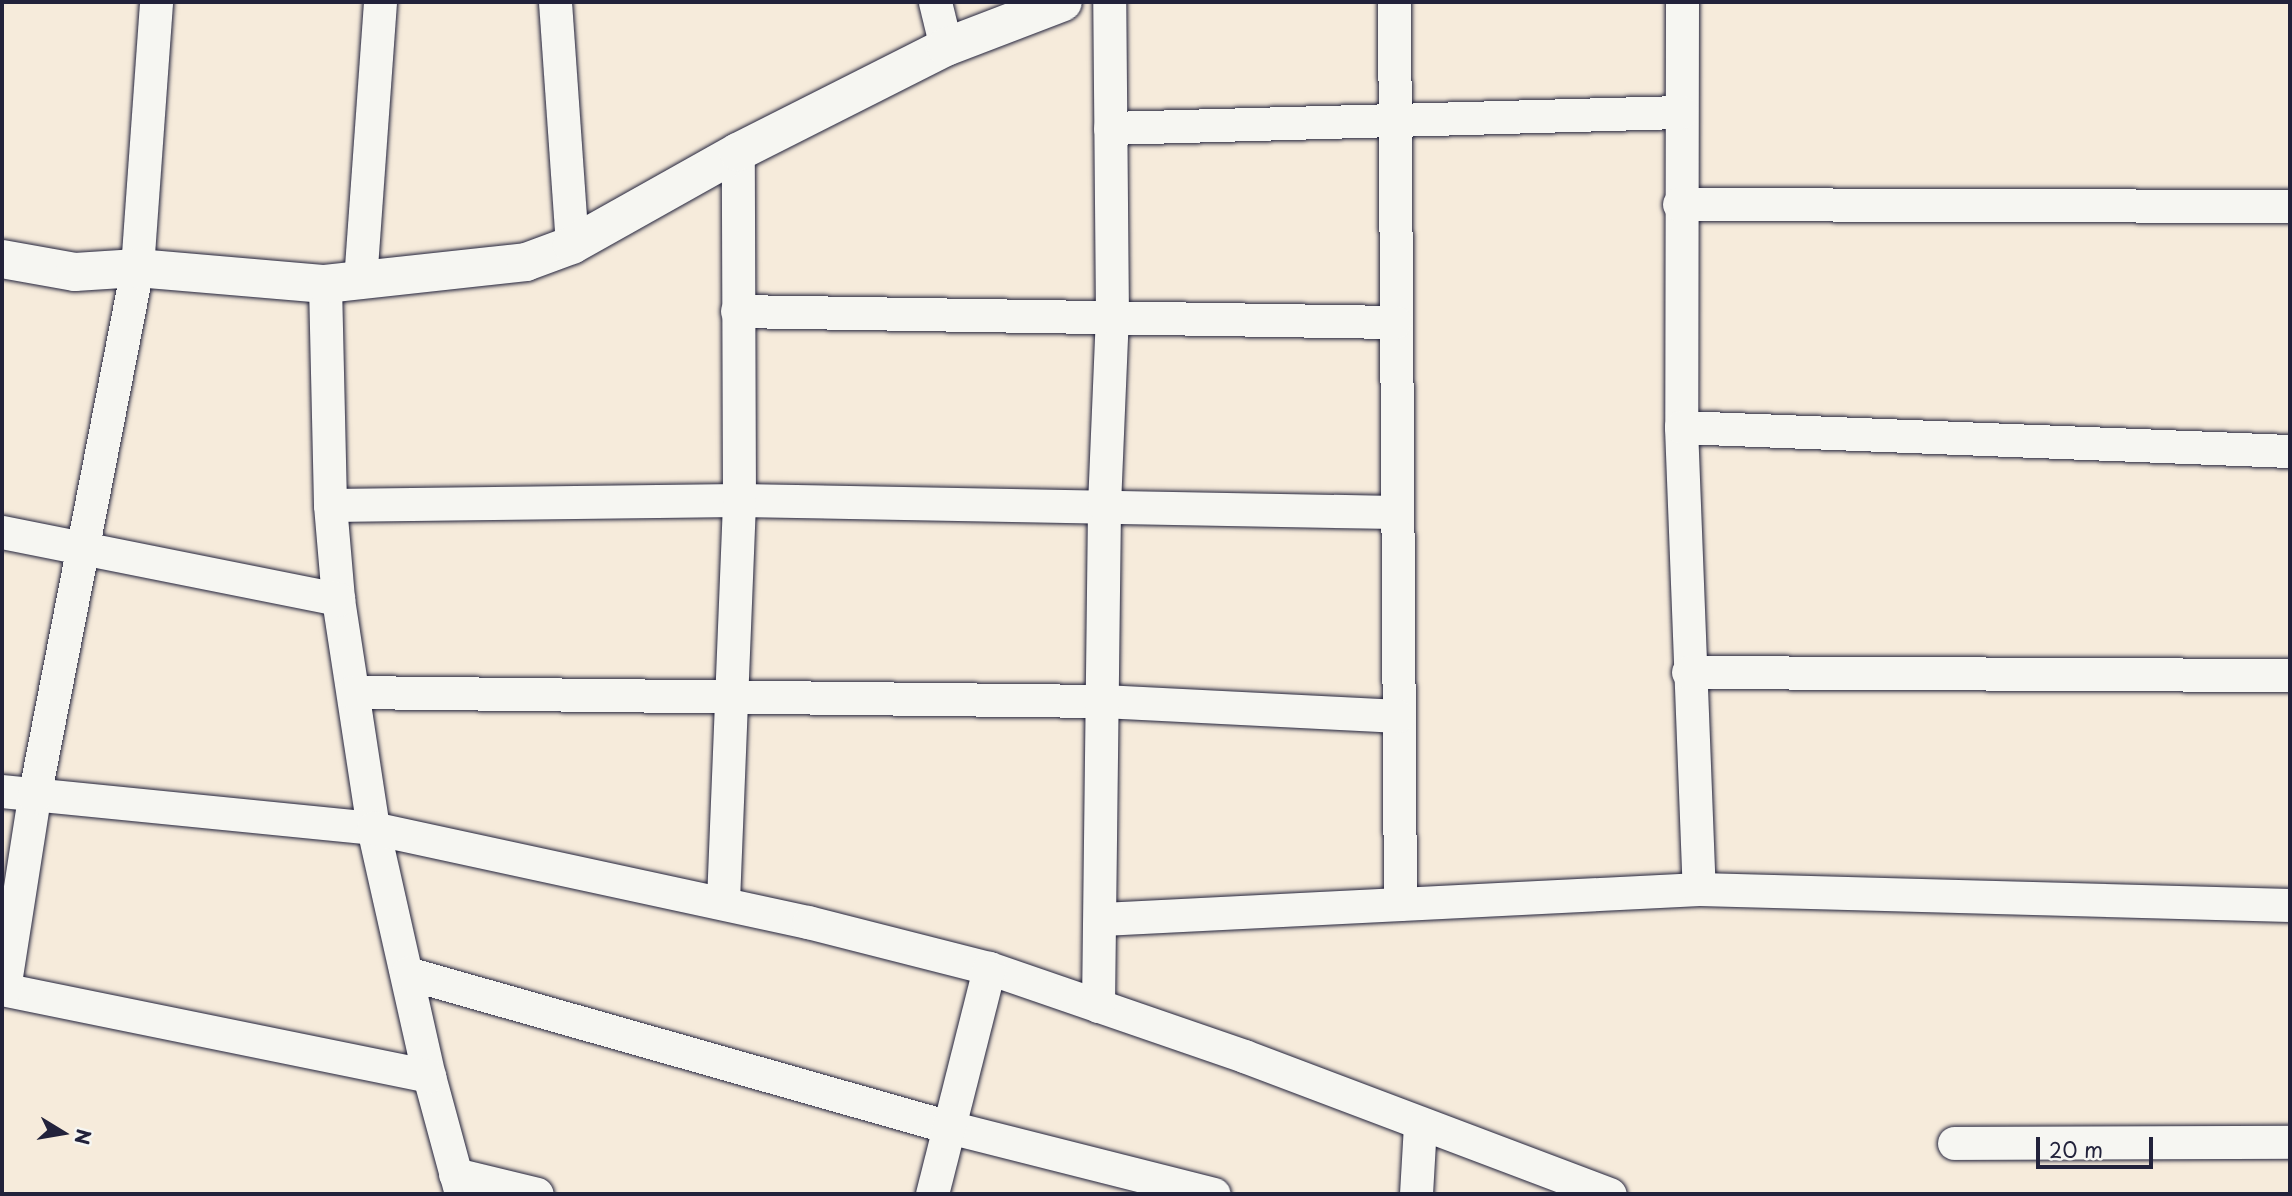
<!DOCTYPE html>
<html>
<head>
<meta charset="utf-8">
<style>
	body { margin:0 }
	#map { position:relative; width:2292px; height:1196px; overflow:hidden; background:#f6ebdb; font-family:"Playpen Sans",sans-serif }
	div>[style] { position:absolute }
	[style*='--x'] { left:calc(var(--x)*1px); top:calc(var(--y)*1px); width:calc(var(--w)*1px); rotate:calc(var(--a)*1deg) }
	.roads { filter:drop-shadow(0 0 2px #22223b) drop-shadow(0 0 2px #22223b) }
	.street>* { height:33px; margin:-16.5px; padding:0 16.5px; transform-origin:16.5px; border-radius:16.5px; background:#f6f6f2 }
	.secondary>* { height:38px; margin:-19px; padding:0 19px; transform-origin:19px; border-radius:19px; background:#f6f6f2 }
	span { translate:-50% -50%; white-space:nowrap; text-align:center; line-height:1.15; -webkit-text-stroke:7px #f6f6f2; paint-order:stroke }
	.frame { position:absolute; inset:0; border:4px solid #22223b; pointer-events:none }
	.north { position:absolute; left:28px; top:1098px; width:70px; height:70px; -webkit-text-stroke:5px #f6f6f2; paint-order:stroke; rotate:101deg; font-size:19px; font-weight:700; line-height:28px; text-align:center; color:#22223b }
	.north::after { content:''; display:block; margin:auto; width:24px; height:32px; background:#22223b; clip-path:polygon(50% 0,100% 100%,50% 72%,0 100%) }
	.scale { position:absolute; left:2036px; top:1137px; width:117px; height:32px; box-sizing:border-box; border:4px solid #22223b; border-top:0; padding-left:9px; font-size:21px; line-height:24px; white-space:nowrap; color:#22223b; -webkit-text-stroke:5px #f6f6f2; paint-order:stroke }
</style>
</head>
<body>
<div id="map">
	<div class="roads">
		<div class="street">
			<div style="--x:555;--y:2;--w:244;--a:86"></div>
			<div style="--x:935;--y:2;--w:46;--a:76.3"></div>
			<div style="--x:1394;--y:2;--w:902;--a:89.62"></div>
			<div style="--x:1682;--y:2;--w:425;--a:90.1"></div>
			<div style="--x:1681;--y:427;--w:462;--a:87.8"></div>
			<div style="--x:1110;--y:128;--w:571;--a:-1.61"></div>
			<div style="--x:1679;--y:204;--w:611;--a:0.19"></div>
			<div style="--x:360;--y:281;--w:280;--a:-85.9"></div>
			<div style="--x:325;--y:284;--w:221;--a:88.7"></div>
			<div style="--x:330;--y:505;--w:94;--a:85.1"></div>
			<div style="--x:338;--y:599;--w:232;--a:81.3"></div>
			<div style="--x:373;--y:828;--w:254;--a:77.3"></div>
			<div style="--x:429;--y:1076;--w:122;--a:74.8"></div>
			<div style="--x:737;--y:311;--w:658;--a:0.96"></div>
			<div style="--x:1681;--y:427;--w:609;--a:2.26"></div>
			<div style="--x:330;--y:505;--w:409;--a:-0.7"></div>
			<div style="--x:739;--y:500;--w:657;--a:1.05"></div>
			<div style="--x:2;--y:532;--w:343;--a:11.3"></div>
			<div style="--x:1688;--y:672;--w:602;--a:0.29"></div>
			<div style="--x:353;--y:692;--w:751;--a:0.69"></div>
			<div style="--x:1104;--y:701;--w:294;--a:2.9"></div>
			<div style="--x:2;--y:791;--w:373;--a:5.7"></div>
			<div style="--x:373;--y:828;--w:445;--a:12.2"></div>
			<div style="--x:808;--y:922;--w:187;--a:14.3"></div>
			<div style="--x:989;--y:968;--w:270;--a:19"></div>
			<div style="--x:1244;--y:1056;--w:391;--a:20.7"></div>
			<div style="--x:723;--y:901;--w:401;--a:-87.7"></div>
			<div style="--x:739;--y:500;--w:348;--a:-90.2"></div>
			<div style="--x:1102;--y:919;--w:598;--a:-2.88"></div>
			<div style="--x:1699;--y:889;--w:591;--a:1.55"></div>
			<div style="--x:407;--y:973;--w:563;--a:15.86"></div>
			<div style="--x:949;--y:1127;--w:273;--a:14.2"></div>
			<div style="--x:2;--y:989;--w:436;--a:11.5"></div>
			<div style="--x:4;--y:989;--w:194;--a:-81.1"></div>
			<div style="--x:34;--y:797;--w:539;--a:-78.98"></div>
			<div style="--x:137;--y:268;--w:267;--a:-85.9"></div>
			<div style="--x:1098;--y:1006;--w:501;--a:-89.31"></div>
			<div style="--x:1104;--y:505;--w:188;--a:-87.6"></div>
			<div style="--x:1112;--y:317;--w:315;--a:-90.5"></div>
			<div style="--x:1954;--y:1143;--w:336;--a:-0.2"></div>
			<div style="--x:455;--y:1174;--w:84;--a:13.7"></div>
			<div style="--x:932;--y:1194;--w:233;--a:-75.8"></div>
			<div style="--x:1416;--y:1194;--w:69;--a:-86.7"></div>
		</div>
		<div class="secondary">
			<div style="--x:2;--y:259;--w:74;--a:10.1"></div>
			<div style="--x:75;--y:272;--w:62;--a:-3.7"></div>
			<div style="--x:137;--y:268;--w:189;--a:4.9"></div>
			<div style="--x:325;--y:284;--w:202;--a:-6.2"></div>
			<div style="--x:526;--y:262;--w:49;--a:-20.3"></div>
			<div style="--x:572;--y:245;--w:190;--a:-29.3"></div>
			<div style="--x:738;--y:152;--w:233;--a:-26.8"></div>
			<div style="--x:946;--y:47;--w:125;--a:-21"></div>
		</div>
	</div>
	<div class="frame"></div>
	<div class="north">N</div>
	<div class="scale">20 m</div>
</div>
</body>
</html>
